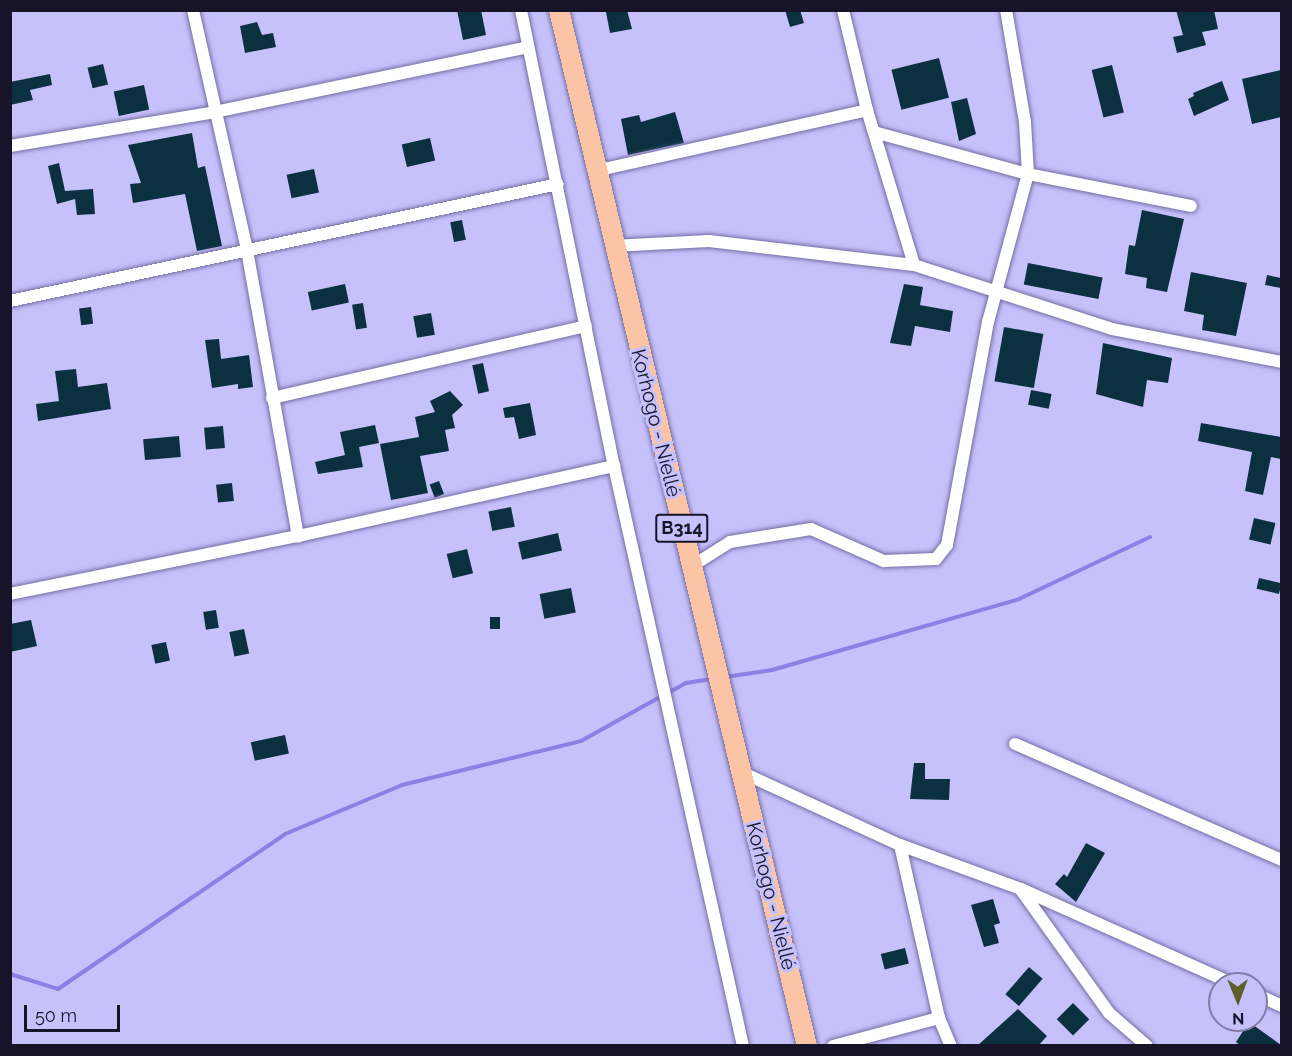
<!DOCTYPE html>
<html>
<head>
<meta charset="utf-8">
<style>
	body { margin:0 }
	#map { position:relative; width:1292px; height:1056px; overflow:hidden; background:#c6c0fb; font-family:Raleway,sans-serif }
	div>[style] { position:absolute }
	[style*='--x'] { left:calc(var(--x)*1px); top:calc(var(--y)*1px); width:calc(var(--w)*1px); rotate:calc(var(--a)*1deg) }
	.stream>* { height:4px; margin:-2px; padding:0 2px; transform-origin:2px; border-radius:2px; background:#8f7ee6 }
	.building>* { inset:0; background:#0b3140; transform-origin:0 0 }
	.roads { filter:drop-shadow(0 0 2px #756ea4) drop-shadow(0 0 2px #756ea4) }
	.street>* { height:12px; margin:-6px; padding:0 6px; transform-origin:6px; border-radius:6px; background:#fff }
	.primary>* { height:20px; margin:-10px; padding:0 10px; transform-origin:10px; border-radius:10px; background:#fbc4a4 }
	span { translate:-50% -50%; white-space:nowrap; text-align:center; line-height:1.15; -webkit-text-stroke:6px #c6c0fb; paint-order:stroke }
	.shield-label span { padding:2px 4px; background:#c6c0fb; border:2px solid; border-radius:4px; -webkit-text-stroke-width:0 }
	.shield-label { font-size:18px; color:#171429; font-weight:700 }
	.street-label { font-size:20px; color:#171429 }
	.frame { position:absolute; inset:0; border:12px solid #171429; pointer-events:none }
	.north { position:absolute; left:1208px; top:972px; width:60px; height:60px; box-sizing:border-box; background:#c6c0fb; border:2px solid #807ba7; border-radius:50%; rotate:179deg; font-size:16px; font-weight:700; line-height:24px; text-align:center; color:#171429 }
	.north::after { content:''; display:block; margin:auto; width:21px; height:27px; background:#5f5f2c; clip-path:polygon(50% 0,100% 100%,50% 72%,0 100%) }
	.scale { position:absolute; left:24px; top:1005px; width:96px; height:27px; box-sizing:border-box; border:3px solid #171429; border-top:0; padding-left:8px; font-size:18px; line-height:21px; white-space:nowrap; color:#171429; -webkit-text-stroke:4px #c6c0fb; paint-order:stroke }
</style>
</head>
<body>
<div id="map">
	<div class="stream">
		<div style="--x:725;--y:677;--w:48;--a:-8.5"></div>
		<div style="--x:772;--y:670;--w:257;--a:-16"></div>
		<div style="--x:1019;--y:599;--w:145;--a:-25.3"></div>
		<div style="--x:668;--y:693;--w:21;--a:-29"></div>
		<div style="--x:686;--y:683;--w:26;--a:-9"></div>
		<div style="--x:10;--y:974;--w:50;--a:17.4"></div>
		<div style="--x:58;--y:989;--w:275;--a:-34.3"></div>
		<div style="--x:285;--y:834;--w:127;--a:-22.7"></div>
		<div style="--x:402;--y:785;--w:184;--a:-13.8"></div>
		<div style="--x:581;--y:741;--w:93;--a:-29.1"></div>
	</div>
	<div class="building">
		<div style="clip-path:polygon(457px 10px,481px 10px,486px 35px,463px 40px)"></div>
		<div style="clip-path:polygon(627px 10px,632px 29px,610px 33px,606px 12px)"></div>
		<div style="clip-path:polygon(785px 10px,800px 10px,804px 23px,790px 27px)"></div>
		<div style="clip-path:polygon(1176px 10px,1214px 10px,1218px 29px,1202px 32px,1206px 45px,1177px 53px,1173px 37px,1183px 35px)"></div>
		<div style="clip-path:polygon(257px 22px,262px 35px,273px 33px,276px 47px,245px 53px,240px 26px)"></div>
		<div style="left:939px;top:58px;width:41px;height:49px;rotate:76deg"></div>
		<div style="left:103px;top:64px;width:21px;height:16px;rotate:76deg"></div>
		<div style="left:1112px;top:65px;width:49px;height:21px;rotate:76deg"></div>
		<div style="clip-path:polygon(1281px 70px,1281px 117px,1252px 124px,1242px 79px)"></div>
		<div style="clip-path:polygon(50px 74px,52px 85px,30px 90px,33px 100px,10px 105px,10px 82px)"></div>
		<div style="clip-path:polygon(1222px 81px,1229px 100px,1194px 116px,1188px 99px,1194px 96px,1193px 93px)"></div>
		<div style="left:144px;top:85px;width:25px;height:31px;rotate:78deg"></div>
		<div style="clip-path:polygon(967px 98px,976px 134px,959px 141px,951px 102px)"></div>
		<div style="clip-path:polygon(675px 112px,684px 143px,628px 155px,621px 119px,639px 115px,641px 122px)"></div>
		<div style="clip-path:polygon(192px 133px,198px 168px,205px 166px,222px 246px,197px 251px,185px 194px,133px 203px,130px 184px,141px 183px,128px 145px)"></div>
		<div style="left:430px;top:138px;width:23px;height:29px;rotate:77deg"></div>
		<div style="clip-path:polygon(59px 163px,65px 191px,93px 189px,95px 214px,77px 215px,75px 199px,57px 204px,48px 166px)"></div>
		<div style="left:314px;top:169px;width:24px;height:28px;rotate:78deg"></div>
		<div style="clip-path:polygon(1142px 210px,1184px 219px,1167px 292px,1146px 288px,1147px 278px,1125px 274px,1129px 245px,1135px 246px)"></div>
		<div style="left:462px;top:220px;width:20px;height:12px;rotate:79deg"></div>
		<div style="left:1028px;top:263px;width:76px;height:22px;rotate:11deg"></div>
		<div style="clip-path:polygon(1191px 272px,1247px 283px,1236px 336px,1202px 330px,1204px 315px,1184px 311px)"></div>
		<div style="clip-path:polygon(1267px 275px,1281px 278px,1281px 288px,1265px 285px)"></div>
		<div style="left:345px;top:284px;width:19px;height:38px;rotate:78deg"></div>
		<div style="clip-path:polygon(904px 284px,923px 287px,920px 305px,953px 311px,950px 332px,915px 326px,911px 346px,890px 343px)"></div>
		<div style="left:363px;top:303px;width:25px;height:11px;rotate:81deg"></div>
		<div style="left:91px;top:307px;width:17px;height:12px;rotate:83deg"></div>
		<div style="left:431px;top:313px;width:22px;height:18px;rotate:80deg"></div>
		<div style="left:1004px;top:327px;width:40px;height:55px;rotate:10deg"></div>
		<div style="clip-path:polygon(219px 339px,221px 359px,249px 355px,253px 387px,238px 389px,238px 384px,212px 388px,205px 340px)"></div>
		<div style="clip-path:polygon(1103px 343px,1172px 358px,1168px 383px,1147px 380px,1143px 407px,1096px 394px)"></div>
		<div style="left:483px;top:363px;width:29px;height:11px;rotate:78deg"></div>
		<div style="clip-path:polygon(76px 369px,78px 387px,107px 383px,111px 409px,38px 421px,36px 404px,59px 401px,55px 371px)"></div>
		<div style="left:1031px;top:390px;width:21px;height:15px;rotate:11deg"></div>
		<div style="clip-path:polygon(450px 391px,463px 405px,452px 415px,455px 428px,445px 430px,449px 451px,420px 456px,428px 493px,391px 500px,380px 444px,419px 437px,415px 417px,435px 412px,430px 401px)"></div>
		<div style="clip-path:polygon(530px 403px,536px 435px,519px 439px,514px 417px,505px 418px,503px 408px)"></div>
		<div style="clip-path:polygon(1201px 423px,1281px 437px,1281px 459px,1271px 457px,1263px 495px,1245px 491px,1252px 452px,1198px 441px)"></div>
		<div style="clip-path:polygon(375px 425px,379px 443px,359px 447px,363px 467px,318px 474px,315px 462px,345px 455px,340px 432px)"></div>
		<div style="left:223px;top:426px;width:22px;height:19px;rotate:85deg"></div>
		<div style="left:179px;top:436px;width:21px;height:36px;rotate:85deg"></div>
		<div style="left:439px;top:481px;width:14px;height:10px;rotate:69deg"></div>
		<div style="left:232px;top:483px;width:18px;height:16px;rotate:84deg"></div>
		<div style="left:511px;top:507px;width:20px;height:23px;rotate:79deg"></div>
		<div style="left:1254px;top:518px;width:22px;height:22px;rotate:13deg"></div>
		<div style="left:558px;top:533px;width:18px;height:41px;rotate:77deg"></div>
		<div style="left:467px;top:549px;width:25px;height:21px;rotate:76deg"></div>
		<div style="left:1259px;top:578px;width:23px;height:11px;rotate:13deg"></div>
		<div style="left:571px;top:588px;width:25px;height:32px;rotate:79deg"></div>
		<div style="left:216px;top:610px;width:18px;height:13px;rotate:81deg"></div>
		<div style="left:500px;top:617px;width:12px;height:10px;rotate:90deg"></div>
		<div style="clip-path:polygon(31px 620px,37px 646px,10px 652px,10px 624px)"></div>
		<div style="left:244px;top:629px;width:25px;height:15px;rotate:78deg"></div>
		<div style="left:166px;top:642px;width:19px;height:15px;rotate:78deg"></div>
		<div style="left:285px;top:735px;width:19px;height:35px;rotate:78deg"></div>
		<div style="clip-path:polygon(914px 763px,925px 763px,925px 779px,950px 779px,949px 800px,910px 799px)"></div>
		<div style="clip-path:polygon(1086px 843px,1105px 853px,1076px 902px,1055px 884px,1064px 874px,1067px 877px)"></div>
		<div style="clip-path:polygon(993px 899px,1000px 923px,994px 925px,999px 943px,984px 947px,971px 905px)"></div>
		<div style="left:905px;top:948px;width:16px;height:25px;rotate:76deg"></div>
		<div style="left:1029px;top:967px;width:18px;height:36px;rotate:41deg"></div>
		<div style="left:1073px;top:1003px;width:23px;height:23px;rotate:45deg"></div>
		<div style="clip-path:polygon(1018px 1009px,1047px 1036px,1038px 1046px,977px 1046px)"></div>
		<div style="clip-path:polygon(1249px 1022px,1281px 1045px,1281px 1046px,1241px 1046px,1236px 1042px)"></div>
	</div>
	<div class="roads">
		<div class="street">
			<div style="--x:193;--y:10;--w:246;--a:77.3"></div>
			<div style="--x:247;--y:250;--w:291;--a:79.9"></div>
			<div style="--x:521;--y:10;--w:465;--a:78.5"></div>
			<div style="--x:614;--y:466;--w:594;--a:77.46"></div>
			<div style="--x:843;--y:10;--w:103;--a:76.5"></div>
			<div style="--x:867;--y:110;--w:162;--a:73.1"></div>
			<div style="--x:874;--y:132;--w:160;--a:15.3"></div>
			<div style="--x:1028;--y:174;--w:166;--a:11.1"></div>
			<div style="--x:10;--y:146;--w:208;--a:-9.4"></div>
			<div style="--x:215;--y:112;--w:320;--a:-11.7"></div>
			<div style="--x:595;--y:171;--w:279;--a:-12.6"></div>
			<div style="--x:612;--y:246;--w:97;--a:-3"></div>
			<div style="--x:709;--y:241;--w:206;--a:6.7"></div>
			<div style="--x:914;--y:265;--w:208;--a:17.9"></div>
			<div style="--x:1112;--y:329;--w:173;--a:11"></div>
			<div style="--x:10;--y:301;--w:560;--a:-12.05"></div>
			<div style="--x:272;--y:398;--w:322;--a:-12.9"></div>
			<div style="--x:692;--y:566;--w:45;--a:-32.3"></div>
			<div style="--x:730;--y:542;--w:82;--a:-9.1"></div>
			<div style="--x:811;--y:529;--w:80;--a:23.7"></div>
			<div style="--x:884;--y:561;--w:52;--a:-2.2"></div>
			<div style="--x:936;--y:559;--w:18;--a:-52"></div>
			<div style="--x:947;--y:545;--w:227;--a:-79.6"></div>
			<div style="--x:988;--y:322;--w:153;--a:-74.9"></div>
			<div style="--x:1028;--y:174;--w:52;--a:-93.3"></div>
			<div style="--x:1025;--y:122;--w:114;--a:-99.6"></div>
			<div style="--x:10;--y:594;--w:294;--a:-11.4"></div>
			<div style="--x:298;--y:536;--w:324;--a:-12.5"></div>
			<div style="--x:1015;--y:744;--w:291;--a:23.5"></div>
			<div style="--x:741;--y:772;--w:175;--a:24.7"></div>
			<div style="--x:900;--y:845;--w:129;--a:20"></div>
			<div style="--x:1021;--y:889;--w:232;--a:24.1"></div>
			<div style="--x:900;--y:845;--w:177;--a:77.3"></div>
			<div style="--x:939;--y:1018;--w:30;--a:67"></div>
			<div style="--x:1021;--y:890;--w:151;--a:54.4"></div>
			<div style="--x:1109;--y:1013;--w:50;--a:41"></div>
			<div style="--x:1256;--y:994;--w:29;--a:25"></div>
			<div style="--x:833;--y:1046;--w:110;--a:-14.8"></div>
		</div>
		<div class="primary">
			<div style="--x:559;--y:10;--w:1065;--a:76.54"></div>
		</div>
	</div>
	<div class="shield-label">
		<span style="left:682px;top:528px">B314</span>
	</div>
	<div class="street-label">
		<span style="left:656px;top:423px;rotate:76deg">Korhogo - Niellé</span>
		<span style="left:771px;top:896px;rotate:76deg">Korhogo - Niellé</span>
	</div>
	<div class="frame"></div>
	<div class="north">N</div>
	<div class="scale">50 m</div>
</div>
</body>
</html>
